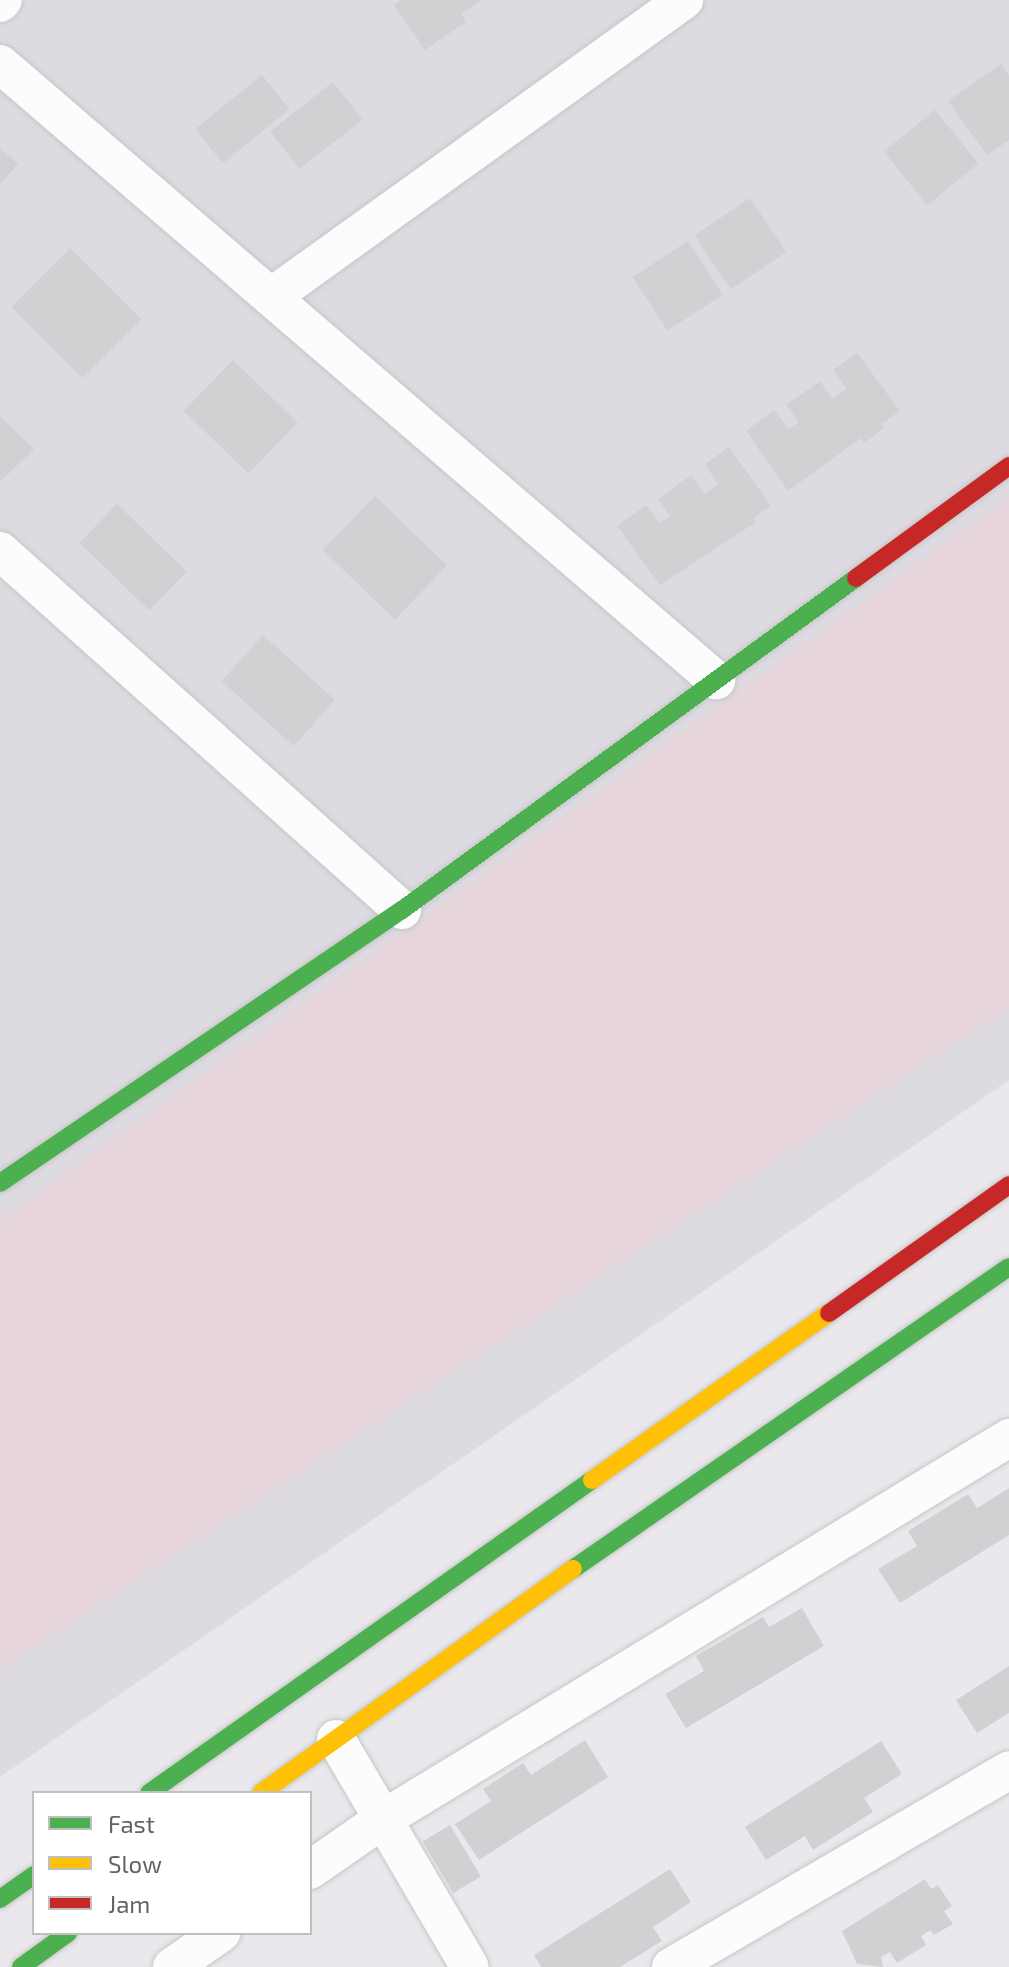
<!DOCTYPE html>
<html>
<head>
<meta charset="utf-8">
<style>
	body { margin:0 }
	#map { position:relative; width:1009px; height:1967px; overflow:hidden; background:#eae8ec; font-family:"Exo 2",sans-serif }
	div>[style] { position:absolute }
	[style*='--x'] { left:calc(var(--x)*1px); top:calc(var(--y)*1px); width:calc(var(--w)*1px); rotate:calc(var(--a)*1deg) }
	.education>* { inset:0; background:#dddae1 }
	.green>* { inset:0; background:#e6d5db }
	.building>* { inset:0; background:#d1d1d3; transform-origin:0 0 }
	.roads { filter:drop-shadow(0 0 2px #c6c6c6) drop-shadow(0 0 2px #c6c6c6) }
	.street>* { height:38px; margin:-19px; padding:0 19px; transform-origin:19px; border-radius:19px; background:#fcfcfc }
	.fast>* { height:18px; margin:-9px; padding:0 9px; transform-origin:9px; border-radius:9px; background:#4caf50 }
	.slow>* { height:18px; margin:-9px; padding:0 9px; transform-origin:9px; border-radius:9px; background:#ffc107 }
	.jam>* { height:18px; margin:-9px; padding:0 9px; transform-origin:9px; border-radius:9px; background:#c62828 }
	span { translate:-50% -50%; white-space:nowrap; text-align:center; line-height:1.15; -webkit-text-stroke:7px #fff; paint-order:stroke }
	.legend { position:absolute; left:32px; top:1791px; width:280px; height:144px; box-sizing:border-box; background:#fff; border:2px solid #c0c1bf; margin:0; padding:10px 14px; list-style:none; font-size:24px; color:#62655e }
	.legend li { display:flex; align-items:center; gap:16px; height:40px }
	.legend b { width:40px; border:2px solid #c0c1bf }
</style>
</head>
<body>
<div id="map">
	<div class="education">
		<div style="clip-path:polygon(0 0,1009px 0,1009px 1080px,0 1777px)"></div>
	</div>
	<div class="green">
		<div style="clip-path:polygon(1009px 497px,1009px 1008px,0 1669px,0 1220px)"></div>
	</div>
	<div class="building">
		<div style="clip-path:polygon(401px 0,481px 0,461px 14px,466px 22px,425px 50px,394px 5px)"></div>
		<div style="clip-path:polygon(1001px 64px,1009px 76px,1009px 140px,987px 155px,948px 101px)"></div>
		<div style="left:262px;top:75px;width:44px;height:86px;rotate:51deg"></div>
		<div style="left:333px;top:82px;width:48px;height:80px;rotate:52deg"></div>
		<div style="left:935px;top:110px;width:69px;height:66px;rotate:51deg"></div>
		<div style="clip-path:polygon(0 148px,18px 164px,0 184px)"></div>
		<div style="left:750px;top:198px;width:65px;height:67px;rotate:56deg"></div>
		<div style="left:688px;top:241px;width:64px;height:66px;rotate:57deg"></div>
		<div style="left:70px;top:248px;width:101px;height:83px;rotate:45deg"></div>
		<div style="clip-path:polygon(857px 353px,900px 411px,881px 424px,884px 428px,864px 443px,861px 438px,788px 491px,746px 431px,774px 410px,788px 429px,799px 422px,786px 405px,820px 381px,832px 399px,847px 389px,833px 370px)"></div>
		<div style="left:233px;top:360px;width:90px;height:71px;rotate:44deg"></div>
		<div style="clip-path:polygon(0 416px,34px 449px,0 482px)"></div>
		<div style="clip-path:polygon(729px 447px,771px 506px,753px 518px,756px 522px,660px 585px,617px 526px,646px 505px,660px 523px,670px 516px,658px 499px,691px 475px,705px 494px,718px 484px,705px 464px)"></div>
		<div style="left:375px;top:496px;width:100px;height:75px;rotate:44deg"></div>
		<div style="left:117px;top:504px;width:97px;height:54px;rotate:44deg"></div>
		<div style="left:263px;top:635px;width:97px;height:62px;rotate:42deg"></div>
		<div style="clip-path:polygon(1009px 1488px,1009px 1535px,900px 1603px,878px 1569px,917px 1546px,908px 1531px,968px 1494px,977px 1508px)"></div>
		<div style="clip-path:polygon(802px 1608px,824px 1646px,686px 1728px,665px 1694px,704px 1671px,696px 1656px,763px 1617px,769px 1627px)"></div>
		<div style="clip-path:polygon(1009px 1666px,1009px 1713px,977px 1733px,956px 1700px)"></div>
		<div style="clip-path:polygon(585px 1740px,608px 1777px,479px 1860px,455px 1824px,491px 1801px,483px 1789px,523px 1763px,531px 1775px)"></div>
		<div style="clip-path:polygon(881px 1741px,902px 1774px,864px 1798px,873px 1812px,813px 1850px,805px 1836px,766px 1860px,745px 1827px)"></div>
		<div style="left:450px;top:1825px;width:60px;height:32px;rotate:59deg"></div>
		<div style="clip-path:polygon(670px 1869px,691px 1902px,653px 1927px,662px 1941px,620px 1967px,541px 1967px,534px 1955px)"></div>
		<div style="clip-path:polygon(925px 1879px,931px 1889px,938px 1885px,952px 1906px,944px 1911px,953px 1924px,934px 1935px,930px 1930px,921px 1936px,926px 1945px,897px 1963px,890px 1952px,881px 1957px,883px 1967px,857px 1964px,842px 1931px)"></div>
	</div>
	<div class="roads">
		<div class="street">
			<div style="--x:0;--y:3;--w:4;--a:-45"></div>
			<div style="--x:0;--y:64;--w:945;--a:40.71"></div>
			<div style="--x:271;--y:297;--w:509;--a:-35.72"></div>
			<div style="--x:0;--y:551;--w:539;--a:41.77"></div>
			<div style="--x:336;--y:1739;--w:264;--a:59.6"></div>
			<div style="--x:310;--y:1870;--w:89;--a:-34.9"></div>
			<div style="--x:383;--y:1819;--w:733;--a:-31.33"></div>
			<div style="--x:172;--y:1967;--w:60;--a:-34.8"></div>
			<div style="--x:671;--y:1967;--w:391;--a:-30.2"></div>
		</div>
		<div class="fast">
			<div style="--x:0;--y:1183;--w:486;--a:-34.2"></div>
			<div style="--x:402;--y:910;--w:562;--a:-36.18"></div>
			<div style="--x:573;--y:1569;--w:530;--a:-34.71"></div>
			<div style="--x:149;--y:1793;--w:542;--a:-35.24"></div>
			<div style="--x:0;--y:1899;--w:42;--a:-35.2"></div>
			<div style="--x:21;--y:1967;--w:58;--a:-35.9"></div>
		</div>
		<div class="slow">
			<div style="--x:592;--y:1480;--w:290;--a:-35.2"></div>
			<div style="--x:261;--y:1793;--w:384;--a:-35.7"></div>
		</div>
		<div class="jam">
			<div style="--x:856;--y:578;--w:190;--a:-36.2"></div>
			<div style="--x:829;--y:1313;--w:221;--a:-35.4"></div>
		</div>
	</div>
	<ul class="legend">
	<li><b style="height:10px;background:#4caf50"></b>Fast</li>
	<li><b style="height:10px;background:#ffc107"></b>Slow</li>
	<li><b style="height:10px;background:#c62828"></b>Jam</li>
	</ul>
</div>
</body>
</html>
